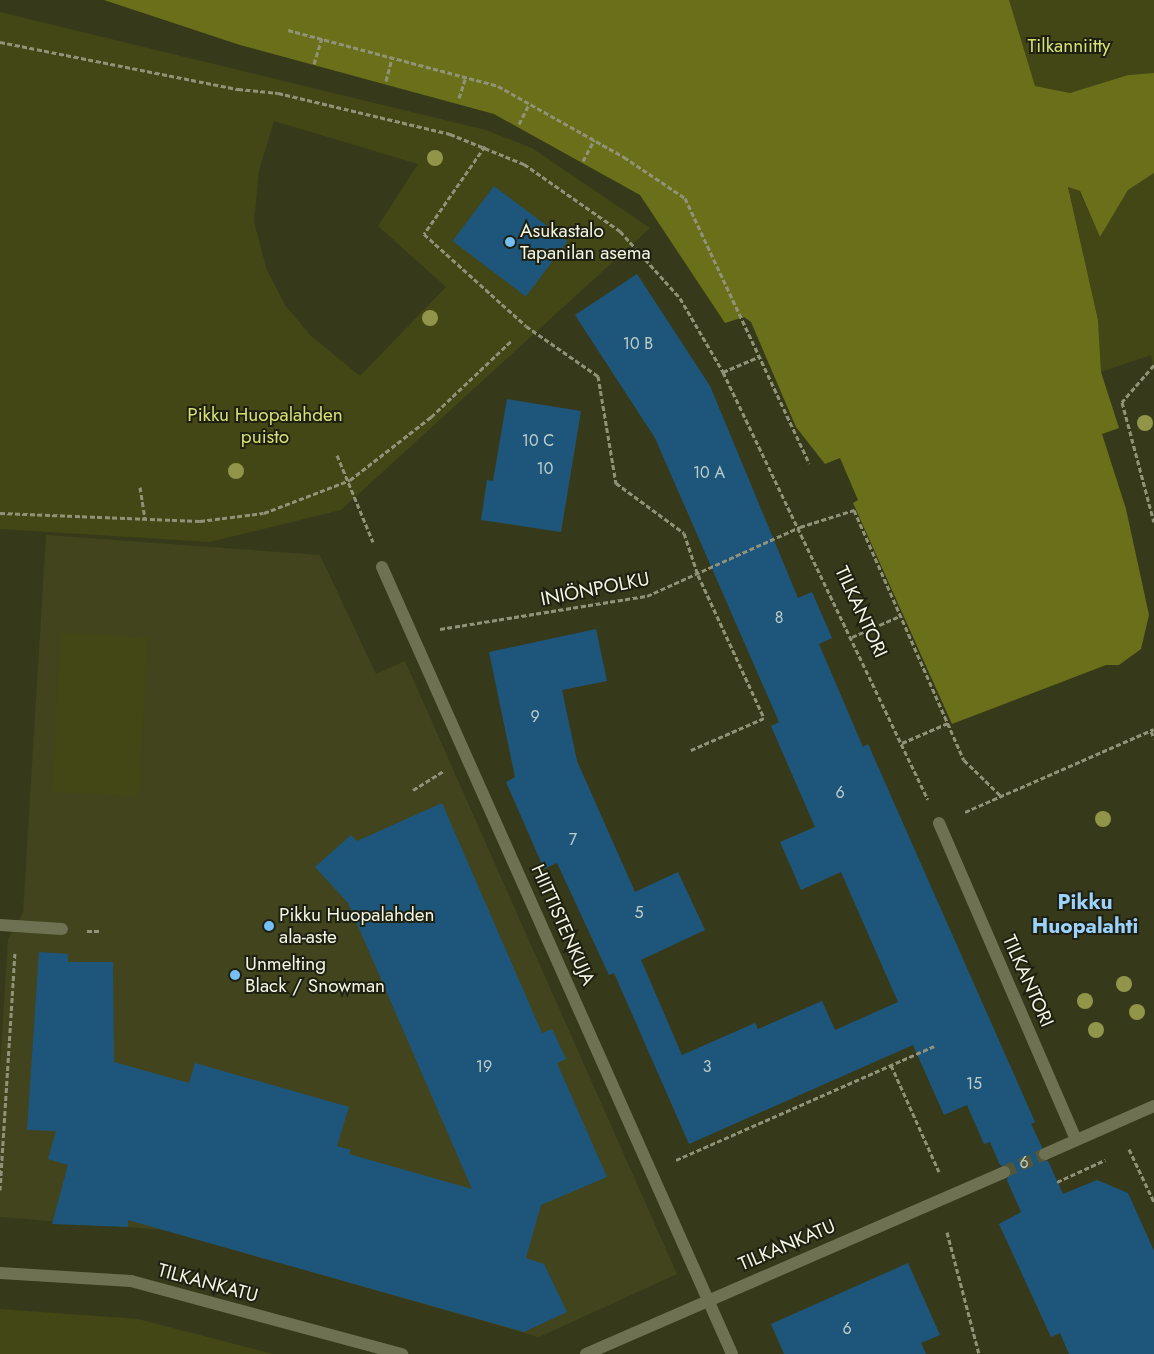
<!DOCTYPE html>
<html>
<head>
<meta charset="utf-8">
<style>
	body { margin:0 }
	#map { position:relative; width:1154px; height:1354px; overflow:hidden; background:#373a1a; font-family:Jost,sans-serif }
	div>[style] { position:absolute }
	[style*='--x'] { left:calc(var(--x)*1px); top:calc(var(--y)*1px); width:calc(var(--w)*1px); rotate:calc(var(--a)*1deg) }
	.built>* { inset:0; background:#41441d }
	.green>* { inset:0; background:#434615; transform-origin:0 0 }
	.water>* { inset:0; background:#6a6f19 }
	.building>* { inset:0; background:#1e567b; transform-origin:0 0 }
	.street-tunnel>* { height:12px; margin-top:-6px; transform-origin:0; background:repeating-linear-gradient(90deg,#535638 0 12px,transparent 0 18px) }
	.path>* { height:3px; margin-top:-1.5px; transform-origin:0; background:repeating-linear-gradient(90deg,#919379 0 5px,transparent 0 7.5px) }
	.lane>* { height:12px; margin:-6px; padding:0 6px; transform-origin:6px; border-radius:6px; background:#6e7252 }
	.street>* { height:12px; margin:-6px; padding:0 6px; transform-origin:6px; border-radius:6px; background:#6e7252 }
	.trees>* { width:16px; height:16px; margin:-8px; border-radius:50%; background:#90954a }
	.dots>* { width:14px; height:14px; translate:-50% -50%; box-sizing:border-box; border:2px solid #1e2012; border-radius:50% }
	span { translate:-50% -50%; white-space:nowrap; text-align:center; line-height:1.15; -webkit-text-stroke:4px #1e2012; paint-order:stroke }
	.number-label { font-size:16px; color:#becec9 }
	.number-label span { -webkit-text-stroke-width:0 }
	.park-label { font-size:19px; color:#d8e072 }
	.poi-label { font-size:19px; color:#f4f6e3 }
	.left { translate:0 -50%; text-align:left }
	.street-label { font-size:19px; color:#f4f6e3 }
	.quarter-label { font-size:21px; color:#9cd2fb; font-weight:700 }
</style>
</head>
<body>
<div id="map">
	<div class="built">
		<div style="clip-path:polygon(46px 535px,320px 555px,376px 674px,405px 661px,677px 1274px,539px 1337px,164px 1230px,0 1217px,0 1067px,8px 939px,23px 913px)"></div>
	</div>
	<div class="green">
		<div style="clip-path:polygon(909px 0,1154px 0,1154px 73px,1128px 75px,1070px 93px,1035px 86px,1024px 58px)"></div>
		<div style="clip-path:polygon(evenodd,0 12px,486px 130px,532px 148px,650px 228px,341px 510px,210px 542px,0 529px,0 12px,274px 121px,418px 164px,378px 226px,446px 287px,360px 376px,311px 336px,285px 305px,267px 270px,254px 222px,259px 170px,274px 121px)"></div>
		<div style="clip-path:polygon(1154px 173px,1154px 368px,1151px 355px,1101px 372px,1098px 320px,1068px 186px,1079px 191px,1100px 237px,1128px 190px)"></div>
		<div style="left:60px;top:633px;width:88px;height:159px;rotate:3deg"></div>
		<div style="clip-path:polygon(0 1309px,138px 1319px,273px 1354px,0 1354px)"></div>
	</div>
	<div class="water">
		<div style="clip-path:polygon(104px 0,1009px 0,1035px 86px,1070px 93px,1128px 75px,1154px 73px,1154px 173px,1128px 190px,1100px 237px,1080px 191px,1068px 187px,1098px 320px,1101px 372px,1119px 428px,1102px 434px,1126px 509px,1149px 615px,1141px 649px,1119px 665px,1106px 665px,952px 724px,853px 503px,858px 500px,840px 458px,825px 464px,796px 427px,751px 322px,744px 317px,725px 323px,640px 195px,494px 114px,240px 45px)"></div>
	</div>
	<div class="building">
		<div style="left:494px;top:186px;width:92px;height:69px;rotate:37deg"></div>
		<div style="clip-path:polygon(637px 274px,710px 386px,798px 598px,812px 592px,832px 638px,819px 644px,863px 747px,868px 744px,1035px 1122px,1031px 1124px,1042px 1147px,1038px 1158px,1048px 1161px,1063px 1194px,1097px 1180px,1128px 1193px,1154px 1251px,1154px 1354px,1069px 1354px,1060px 1333px,1051px 1337px,999px 1224px,1021px 1212px,1007px 1180px,1011px 1168px,1000px 1165px,990px 1142px,984px 1144px,967px 1105px,944px 1115px,913px 1045px,689px 1144px,614px 973px,609px 975px,557px 863px,544px 869px,506px 782px,515px 777px,489px 652px,596px 629px,607px 681px,562px 690px,577px 761px,635px 892px,678px 872px,705px 930px,641px 960px,682px 1055px,755px 1023px,758px 1029px,822px 1001px,835px 1030px,898px 1002px,841px 872px,801px 890px,780px 842px,815px 827px,771px 726px,779px 722px,655px 438px,575px 315px)"></div>
		<div style="clip-path:polygon(507px 399px,581px 411px,561px 532px,481px 520px,487px 480px,493px 481px)"></div>
		<div style="clip-path:polygon(442px 803px,542px 1033px,552px 1029px,566px 1059px,557px 1063px,607px 1177px,541px 1205px,526px 1258px,544px 1264px,567px 1312px,524px 1332px,128px 1220px,128px 1227px,52px 1224px,68px 1165px,48px 1159px,56px 1131px,27px 1130px,39px 952px,68px 954px,68px 962px,113px 962px,114px 1062px,189px 1083px,195px 1063px,349px 1107px,337px 1146px,351px 1150px,349px 1154px,472px 1189px,348px 903px,315px 867px,351px 835px,357px 841px)"></div>
		<div style="clip-path:polygon(908px 1263px,940px 1335px,921px 1343px,926px 1354px,784px 1354px,771px 1324px)"></div>
	</div>
	<div class="street-tunnel">
		<div style="--x:1004;--y:1172;--w:45;--a:-23.7"></div>
	</div>
	<div class="path">
		<div style="--x:288;--y:30;--w:217;--a:14.9"></div>
		<div style="--x:498;--y:86;--w:145;--a:29.4"></div>
		<div style="--x:624;--y:157;--w:73;--a:33.9"></div>
		<div style="--x:685;--y:198;--w:293;--a:64.9"></div>
		<div style="--x:0;--y:42;--w:243;--a:11.2"></div>
		<div style="--x:238;--y:89;--w:40;--a:5.7"></div>
		<div style="--x:278;--y:93;--w:177;--a:13.4"></div>
		<div style="--x:450;--y:134;--w:80;--a:22.1"></div>
		<div style="--x:524;--y:164;--w:117;--a:34.9"></div>
		<div style="--x:620;--y:231;--w:90;--a:48.2"></div>
		<div style="--x:680;--y:298;--w:86;--a:59.8"></div>
		<div style="--x:723;--y:372;--w:474;--a:64.4"></div>
		<div style="--x:314;--y:64;--w:27;--a:-73"></div>
		<div style="--x:386;--y:81;--w:24;--a:-75"></div>
		<div style="--x:459;--y:98;--w:22;--a:-72"></div>
		<div style="--x:519;--y:124;--w:22;--a:-63"></div>
		<div style="--x:485;--y:146;--w:107;--a:124.7"></div>
		<div style="--x:424;--y:234;--w:137;--a:42"></div>
		<div style="--x:526;--y:326;--w:88;--a:34.8"></div>
		<div style="--x:598;--y:376;--w:109;--a:80.5"></div>
		<div style="--x:616;--y:483;--w:84;--a:36.3"></div>
		<div style="--x:684;--y:533;--w:44;--a:71.6"></div>
		<div style="--x:698;--y:575;--w:157;--a:65.2"></div>
		<div style="--x:764;--y:718;--w:80;--a:156.3"></div>
		<div style="--x:583;--y:161;--w:24;--a:-62"></div>
		<div style="--x:1154;--y:365;--w:49;--a:130.9"></div>
		<div style="--x:1122;--y:402;--w:124;--a:75.1"></div>
		<div style="--x:723;--y:372;--w:38;--a:-23"></div>
		<div style="--x:337;--y:455;--w:94;--a:67.5"></div>
		<div style="--x:140;--y:487;--w:32;--a:81"></div>
		<div style="--x:0;--y:513;--w:200;--a:2.3"></div>
		<div style="--x:200;--y:521;--w:64;--a:-7.1"></div>
		<div style="--x:264;--y:513;--w:92;--a:-21"></div>
		<div style="--x:350;--y:480;--w:103;--a:-37.9"></div>
		<div style="--x:431;--y:417;--w:110;--a:-43.5"></div>
		<div style="--x:440;--y:629;--w:210;--a:-9.1"></div>
		<div style="--x:647;--y:596;--w:168;--a:-24.3"></div>
		<div style="--x:800;--y:527;--w:57;--a:-17.5"></div>
		<div style="--x:854;--y:510;--w:273;--a:66.3"></div>
		<div style="--x:964;--y:760;--w:52;--a:44.2"></div>
		<div style="--x:852;--y:637;--w:52;--a:-23.6"></div>
		<div style="--x:1151;--y:731;--w:8;--a:67"></div>
		<div style="--x:902;--y:743;--w:50;--a:-23.5"></div>
		<div style="--x:413;--y:790;--w:36;--a:-32"></div>
		<div style="--x:965;--y:812;--w:206;--a:-23.7"></div>
		<div style="--x:87;--y:931;--w:12;--a:0"></div>
		<div style="--x:891;--y:1065;--w:117;--a:65.8"></div>
		<div style="--x:1129;--y:1149;--w:59;--a:64.7"></div>
		<div style="--x:676;--y:1160;--w:282;--a:-23.8"></div>
		<div style="--x:1057;--y:1182;--w:53;--a:-24.6"></div>
		<div style="--x:0;--y:1190;--w:237;--a:-86.4"></div>
		<div style="--x:947;--y:1232;--w:126;--a:75.3"></div>
	</div>
	<div class="lane">
		<div style="--x:0;--y:925;--w:62;--a:3.7"></div>
	</div>
	<div class="street">
		<div style="--x:382;--y:567;--w:861;--a:66.02"></div>
		<div style="--x:939;--y:823;--w:344;--a:66.6"></div>
		<div style="--x:1045;--y:1154;--w:119;--a:-23.8"></div>
		<div style="--x:0;--y:1273;--w:131;--a:3.5"></div>
		<div style="--x:131;--y:1281;--w:281;--a:15.1"></div>
		<div style="--x:586;--y:1354;--w:456;--a:-23.5"></div>
	</div>
	<div class="trees">
		<div style="left:435px;top:158px"></div>
		<div style="left:430px;top:318px"></div>
		<div style="left:1145px;top:423px"></div>
		<div style="left:236px;top:471px"></div>
		<div style="left:1103px;top:819px"></div>
		<div style="left:1124px;top:984px"></div>
		<div style="left:1085px;top:1001px"></div>
		<div style="left:1137px;top:1012px"></div>
		<div style="left:1096px;top:1030px"></div>
	</div>
	<div class="dots">
		<div style="left:510px;top:242px;background:#75c0f6"></div>
		<div style="left:269px;top:926px;background:#75c0f6"></div>
		<div style="left:235px;top:975px;background:#75c0f6"></div>
	</div>
	<div class="number-label">
		<span style="left:638px;top:344px">10 B</span>
		<span style="left:538px;top:441px">10 C</span>
		<span style="left:545px;top:469px">10</span>
		<span style="left:709px;top:473px">10 A</span>
		<span style="left:779px;top:618px">8</span>
		<span style="left:535px;top:717px">9</span>
		<span style="left:840px;top:793px">6</span>
		<span style="left:573px;top:840px">7</span>
		<span style="left:639px;top:913px">5</span>
		<span style="left:484px;top:1067px">19</span>
		<span style="left:707px;top:1067px">3</span>
		<span style="left:974px;top:1084px">15</span>
		<span style="left:1024px;top:1163px">6</span>
		<span style="left:847px;top:1329px">6</span>
	</div>
	<div class="park-label">
		<span style="left:1069px;top:46px">Tilkanniitty</span>
		<span style="left:265px;top:426px">Pikku Huopalahden<br>puisto</span>
	</div>
	<div class="poi-label">
		<span class="left" style="left:520px;top:242px">Asukastalo<br>Tapanilan asema</span>
		<span class="left" style="left:279px;top:926px">Pikku Huopalahden<br>ala-aste</span>
		<span class="left" style="left:245px;top:975px">Unmelting<br>Black / Snowman</span>
	</div>
	<div class="street-label">
		<span style="left:595px;top:589px;rotate:-11deg">INIÖNPOLKU</span>
		<span style="left:861px;top:612px;rotate:65deg">TILKANTORI</span>
		<span style="left:563px;top:925px;rotate:66deg">HIITTISTENKUJA</span>
		<span style="left:1028px;top:981px;rotate:66deg">TILKANTORI</span>
		<span style="left:787px;top:1245px;rotate:-23deg">TILKANKATU</span>
		<span style="left:208px;top:1283px;rotate:15deg">TILKANKATU</span>
	</div>
	<div class="quarter-label">
		<span style="left:1085px;top:914px">Pikku<br>Huopalahti</span>
	</div>
</div>
</body>
</html>
